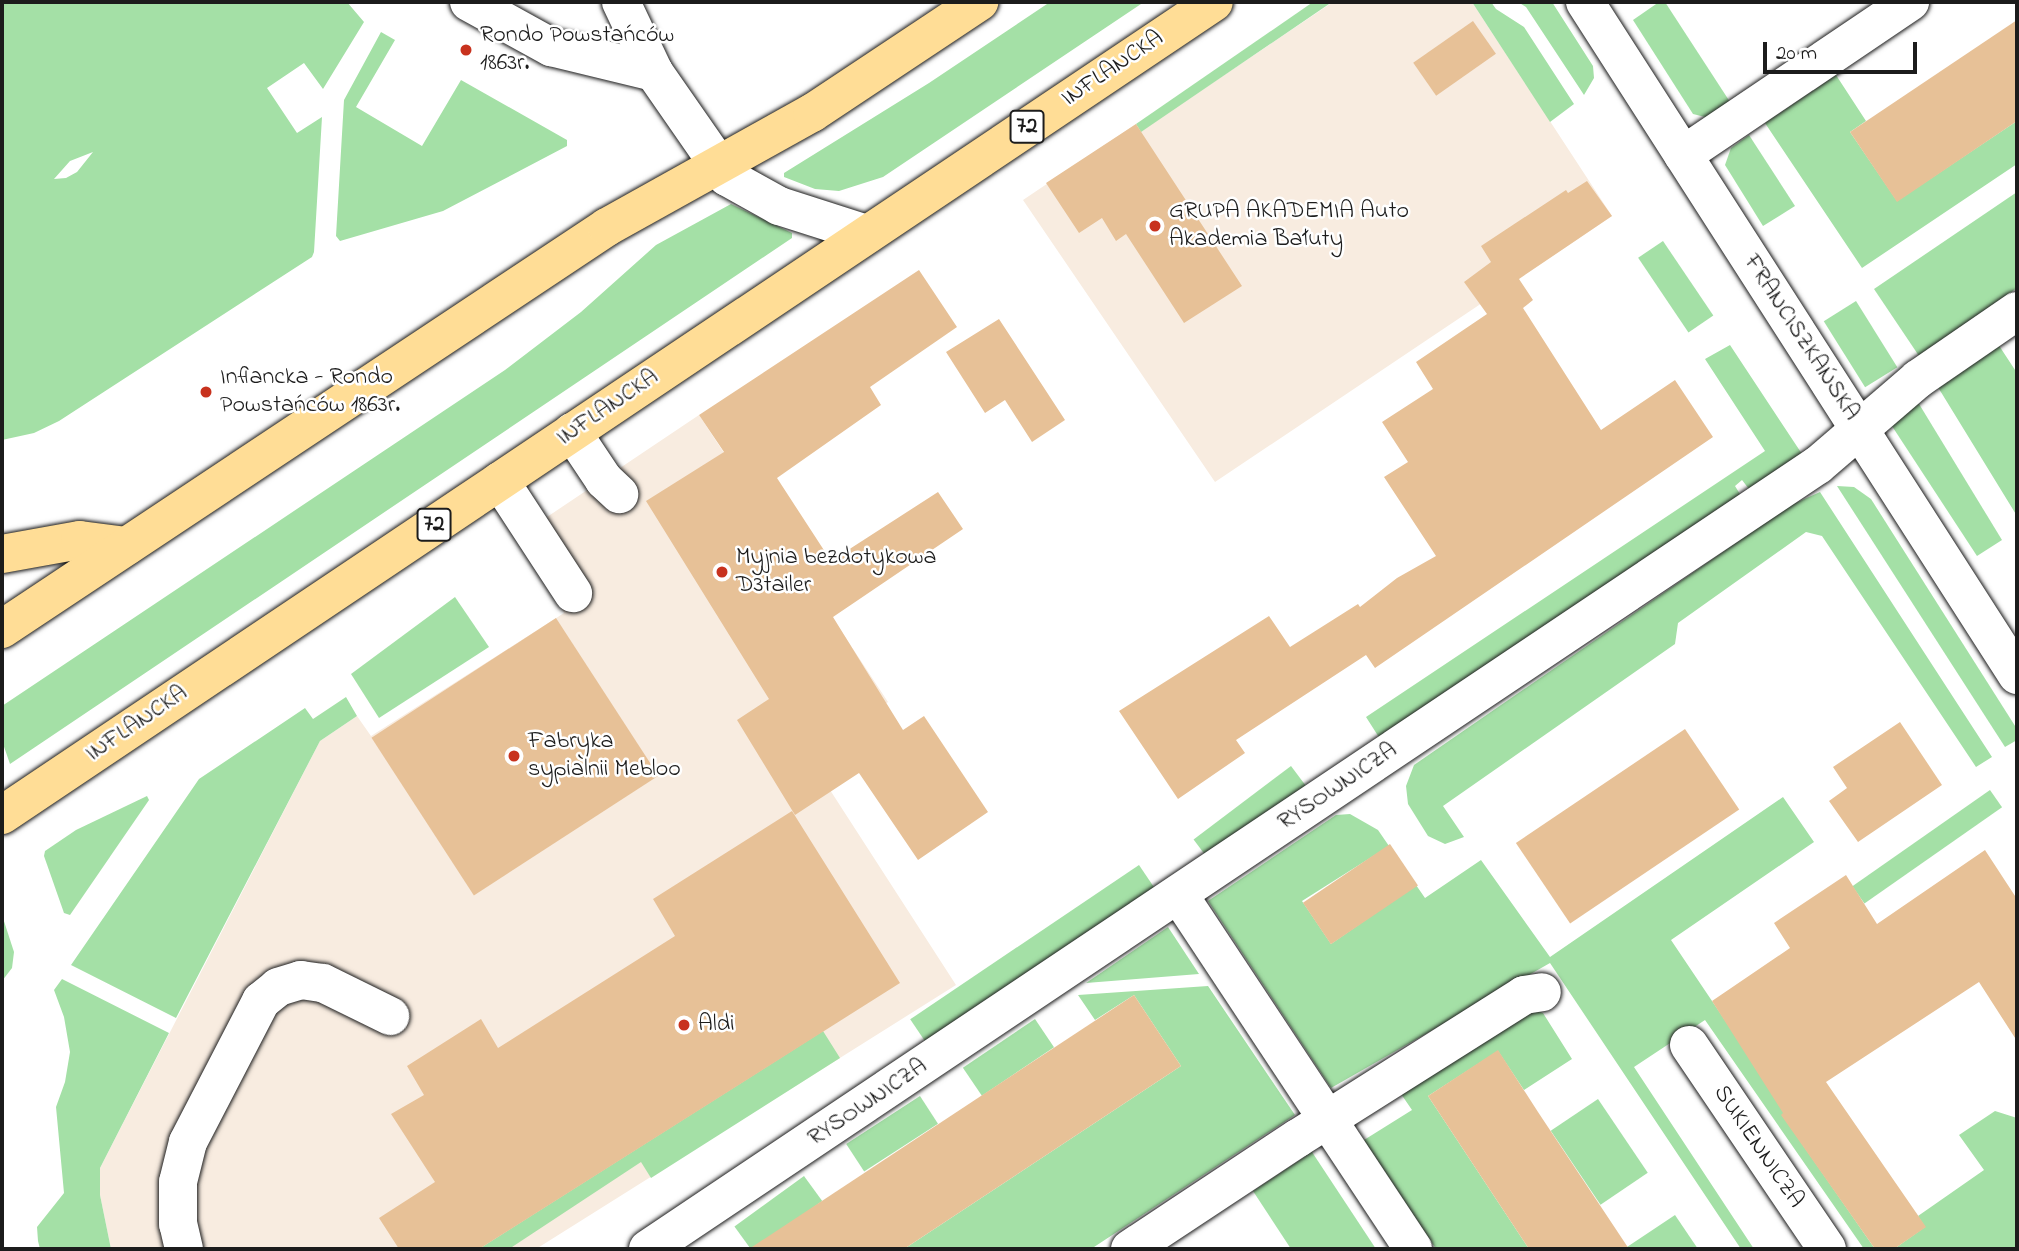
<!DOCTYPE html>
<html>
<head>
<meta charset="utf-8">
<style>
	body { margin:0 }
	#map { position:relative; width:2019px; height:1251px; overflow:hidden; background:#fff; font-family:"Indie Flower",sans-serif }
	div>[style] { position:absolute }
	[style*='--x'] { left:calc(var(--x)*1px); top:calc(var(--y)*1px); width:calc(var(--w)*1px); rotate:calc(var(--a)*1deg) }
	.built>* { inset:0; background:#f8ece0 }
	.green>* { inset:0; background:#a4e0a6; transform-origin:0 0 }
	.building>* { inset:0; background:#e7c197; transform-origin:0 0 }
	.roads { filter:drop-shadow(0 0 2px #1c1c1c) drop-shadow(0 0 2px #1c1c1c) }
	.minor>* { height:38px; margin:-19px; padding:0 19px; transform-origin:19px; border-radius:19px; background:#fff }
	.major>* { height:38px; margin:-19px; padding:0 19px; transform-origin:19px; border-radius:19px; background:#ffdd96 }
	.dots>* { width:19px; height:19px; translate:-50% -50%; box-sizing:border-box; border:4px solid #fff; border-radius:50% }
	span { translate:-50% -50%; white-space:nowrap; text-align:center; line-height:1.15; -webkit-text-stroke:5px #fff; paint-order:stroke }
	.shield-label span { padding:2px 5px; background:#fff; border:2px solid; border-radius:5px; -webkit-text-stroke-width:0 }
	.shield-label { font-size:23px; color:#1c1c1c; font-weight:700 }
	.poi-label { font-size:24px; color:#1c1c1c }
	.left { translate:0 -50%; text-align:left }
	.street-label { font-size:24px; color:#1c1c1c }
	.frame { position:absolute; inset:0; border:4px solid #1c1c1c; pointer-events:none }
	.scale { position:absolute; left:1763px; top:42px; width:154px; height:32px; box-sizing:border-box; border:4px solid #1c1c1c; border-top:0; padding-left:9px; font-size:21px; line-height:24px; white-space:nowrap; color:#1c1c1c; -webkit-text-stroke:5px #fff; paint-order:stroke }
</style>
</head>
<body>
<div id="map">
	<div class="built">
		<div style="clip-path:polygon(1333px 2px,1472px 2px,1612px 216px,1215px 482px,1023px 200px,1136px 124px,1141px 131px)"></div>
		<div style="clip-path:polygon(699px 415px,888px 702px,810px 759px,956px 985px,536px 1249px,111px 1249px,100px 1195px,100px 1168px,320px 741px,357px 716px,371px 736px,564px 613px,559px 603px,547px 517px)"></div>
	</div>
	<div class="green">
		<div style="clip-path:polygon(evenodd,2px 2px,347px 2px,364px 22px,323px 89px,304px 63px,267px 88px,297px 133px,322px 117px,314px 252px,312px 257px,59px 421px,34px 433px,2px 440px,2px 2px,93px 152px,77px 172px,66px 178px,54px 179px,70px 161px,93px 152px)"></div>
		<div style="clip-path:polygon(1050px 2px,1144px 2px,883px 177px,839px 191px,815px 189px,784px 177px,784px 173px,929px 83px)"></div>
		<div style="clip-path:polygon(1313px 2px,1332px 2px,1141px 132px,1136px 124px)"></div>
		<div style="clip-path:polygon(1472px 2px,1491px 2px,1496px 9px,1524px 27px,1574px 104px,1550px 122px)"></div>
		<div style="clip-path:polygon(1518px 2px,1552px 2px,1593px 66px,1594px 78px,1584px 95px,1526px 7px)"></div>
		<div style="clip-path:polygon(1659px 2px,1665px 2px,1732px 105px,1709px 118px,1693px 114px,1633px 20px)"></div>
		<div style="clip-path:polygon(381px 32px,395px 40px,356px 107px,422px 146px,461px 80px,567px 140px,567px 146px,443px 211px,340px 241px,336px 236px,344px 100px)"></div>
		<div style="clip-path:polygon(1836px 75px,1866px 121px,1850px 132px,1897px 201px,2017px 121px,2017px 164px,1862px 268px,1765px 123px)"></div>
		<div style="clip-path:polygon(1749px 135px,1795px 206px,1763px 226px,1725px 165px,1731px 148px)"></div>
		<div style="clip-path:polygon(2017px 192px,2017px 288px,1919px 356px,1874px 289px)"></div>
		<div style="clip-path:polygon(731px 204px,792px 233px,792px 238px,10px 764px,2px 741px,2px 706px,505px 370px,581px 312px,656px 245px)"></div>
		<div style="left:1663px;top:241px;width:90px;height:30px;rotate:56deg"></div>
		<div style="left:1856px;top:301px;width:78px;height:38px;rotate:58deg"></div>
		<div style="clip-path:polygon(1998px 344px,2017px 373px,2017px 440px,2015px 442px,2017px 446px,2017px 516px,1936px 384px)"></div>
		<div style="clip-path:polygon(1730px 345px,1804px 457px,1752px 493px,1742px 480px,1735px 486px,1743px 499px,1382px 742px,1366px 717px,1765px 451px,1705px 359px)"></div>
		<div style="clip-path:polygon(1916px 399px,2002px 540px,1977px 556px,1888px 420px)"></div>
		<div style="clip-path:polygon(1837px 486px,1854px 487px,1871px 499px,2017px 729px,2017px 740px,2005px 747px)"></div>
		<div style="clip-path:polygon(1820px 492px,1992px 757px,1976px 767px,1822px 536px,1806px 532px,1678px 623px,1675px 644px,1443px 806px,1464px 837px,1445px 844px,1428px 836px,1408px 804px,1406px 786px,1414px 765px,1791px 505px)"></div>
		<div style="clip-path:polygon(455px 597px,489px 647px,379px 718px,351px 674px)"></div>
		<div style="clip-path:polygon(346px 697px,357px 716px,320px 741px,176px 1018px,71px 965px,199px 779px,305px 708px,313px 719px)"></div>
		<div style="left:1291px;top:766px;width:30px;height:122px;rotate:53deg"></div>
		<div style="left:1990px;top:790px;width:21px;height:168px;rotate:55deg"></div>
		<div style="clip-path:polygon(147px 796px,149px 800px,70px 915px,64px 913px,44px 856px,45px 851px,76px 830px)"></div>
		<div style="clip-path:polygon(1783px 797px,1814px 842px,1671px 940px,1786px 1111px,1782px 1115px,1875px 1249px,1864px 1249px,1705px 1020px,1634px 1067px,1754px 1249px,1741px 1249px,1550px 963px,1331px 1088px,1208px 901px,1336px 815px,1350px 814px,1378px 830px,1389px 846px,1302px 901px,1331px 944px,1416px 885px,1425px 898px,1481px 860px,1550px 957px)"></div>
		<div style="left:1139px;top:865px;width:32px;height:276px;rotate:56deg"></div>
		<div style="clip-path:polygon(2px 915px,14px 952px,12px 968px,2px 981px)"></div>
		<div style="clip-path:polygon(1168px 927px,1199px 974px,1086px 983px)"></div>
		<div style="clip-path:polygon(62px 979px,169px 1033px,100px 1168px,100px 1195px,111px 1249px,40px 1249px,38px 1241px,37px 1227px,64px 1193px,56px 1107px,65px 1082px,70px 1052px,64px 1017px,54px 990px)"></div>
		<div style="clip-path:polygon(1208px 986px,1295px 1115px,1091px 1249px,904px 1249px,1181px 1066px,1134px 995px,1095px 1020px,1078px 995px)"></div>
		<div style="clip-path:polygon(1526px 1007px,1543px 1013px,1572px 1059px,1524px 1090px,1498px 1051px,1428px 1096px,1529px 1249px,1436px 1249px,1364px 1140px,1412px 1110px,1399px 1091px)"></div>
		<div style="left:1035px;top:1019px;width:34px;height:87px;rotate:56deg"></div>
		<div style="clip-path:polygon(823px 1031px,840px 1058px,651px 1178px,641px 1162px,509px 1249px,479px 1249px)"></div>
		<div style="left:920px;top:1096px;width:33px;height:88px;rotate:57deg"></div>
		<div style="left:1598px;top:1099px;width:89px;height:57px;rotate:56deg"></div>
		<div style="clip-path:polygon(1995px 1111px,2017px 1118px,2017px 1249px,1894px 1249px,1925px 1227px,1918px 1216px,1984px 1170px,1959px 1135px)"></div>
		<div style="clip-path:polygon(1312px 1152px,1376px 1249px,1291px 1249px,1253px 1191px)"></div>
		<div style="left:804px;top:1176px;width:31px;height:86px;rotate:54deg"></div>
		<div style="clip-path:polygon(1675px 1215px,1698px 1249px,1629px 1249px,1627px 1247px)"></div>
	</div>
	<div class="building">
		<div style="clip-path:polygon(2017px 20px,2017px 121px,1897px 202px,1850px 132px)"></div>
		<div style="left:1473px;top:21px;width:40px;height:73px;rotate:55deg"></div>
		<div style="clip-path:polygon(1136px 124px,1242px 286px,1184px 323px,1126px 234px,1116px 241px,1102px 218px,1079px 233px,1046px 183px)"></div>
		<div style="clip-path:polygon(1587px 181px,1612px 216px,1519px 279px,1533px 300px,1523px 308px,1601px 430px,1675px 380px,1713px 437px,1375px 668px,1366px 655px,1236px 740px,1245px 753px,1178px 799px,1119px 711px,1269px 616px,1290px 647px,1358px 604px,1360px 607px,1397px 578px,1436px 556px,1384px 477px,1408px 462px,1382px 422px,1433px 389px,1416px 362px,1487px 314px,1464px 282px,1491px 262px,1481px 246px,1566px 190px,1568px 193px)"></div>
		<div style="clip-path:polygon(919px 270px,957px 327px,870px 387px,881px 405px,777px 478px,831px 561px,938px 492px,963px 529px,833px 617px,903px 730px,924px 716px,988px 812px,918px 860px,859px 773px,795px 815px,737px 720px,769px 699px,646px 501px,724px 452px,699px 415px)"></div>
		<div style="clip-path:polygon(999px 319px,1065px 420px,1032px 442px,1005px 400px,985px 413px,946px 352px)"></div>
		<div style="left:556px;top:618px;width:188px;height:220px;rotate:57deg"></div>
		<div style="clip-path:polygon(1900px 722px,1942px 785px,1858px 842px,1829px 801px,1847px 788px,1833px 767px)"></div>
		<div style="left:1685px;top:729px;width:97px;height:204px;rotate:56deg"></div>
		<div style="clip-path:polygon(792px 811px,900px 983px,479px 1249px,399px 1249px,379px 1218px,435px 1182px,391px 1114px,424px 1095px,407px 1066px,481px 1019px,498px 1048px,675px 936px,653px 899px)"></div>
		<div style="left:1390px;top:844px;width:50px;height:105px;rotate:56deg"></div>
		<div style="clip-path:polygon(1985px 850px,2017px 899px,2017px 1041px,1979px 982px,1826px 1082px,1926px 1227px,1894px 1249px,1875px 1249px,1781px 1115px,1783px 1113px,1712px 1001px,1790px 948px,1774px 923px,1846px 875px,1877px 924px)"></div>
		<div style="clip-path:polygon(1134px 995px,1181px 1066px,904px 1249px,749px 1249px)"></div>
		<div style="clip-path:polygon(1498px 1050px,1538px 1112px,1629px 1249px,1529px 1249px,1428px 1096px)"></div>
	</div>
	<div class="roads">
		<div class="minor">
			<div style="--x:469;--y:2;--w:94;--a:28.8"></div>
			<div style="--x:551;--y:47;--w:106;--a:13.6"></div>
			<div style="--x:621;--y:2;--w:77;--a:64.8"></div>
			<div style="--x:654;--y:72;--w:128;--a:55.2"></div>
			<div style="--x:727;--y:177;--w:60;--a:29.1"></div>
			<div style="--x:779;--y:206;--w:92;--a:17.7"></div>
			<div style="--x:1585;--y:2;--w:800;--a:57.3"></div>
			<div style="--x:1683;--y:155;--w:274;--a:-34"></div>
			<div style="--x:572;--y:432;--w:58;--a:56.3"></div>
			<div style="--x:604;--y:480;--w:21;--a:43"></div>
			<div style="--x:500;--y:481;--w:134;--a:56.9"></div>
			<div style="--x:1179;--y:895;--w:424;--a:56.5"></div>
			<div style="--x:1689;--y:1045;--w:246;--a:55.9"></div>
			<div style="--x:184;--y:1249;--w:26;--a:-103"></div>
			<div style="--x:178;--y:1224;--w:42;--a:-90"></div>
			<div style="--x:178;--y:1182;--w:41;--a:-76"></div>
			<div style="--x:188;--y:1142;--w:159;--a:-62.6"></div>
			<div style="--x:261;--y:1001;--w:22;--a:-39"></div>
			<div style="--x:278;--y:987;--w:24;--a:-17"></div>
			<div style="--x:301;--y:980;--w:22;--a:8"></div>
			<div style="--x:323;--y:983;--w:75;--a:26.2"></div>
			<div style="--x:648;--y:1249;--w:1408;--a:-33.83"></div>
			<div style="--x:1818;--y:465;--w:132;--a:-40.7"></div>
			<div style="--x:1918;--y:379;--w:120;--a:-34.5"></div>
			<div style="--x:1130;--y:1249;--w:201;--a:-33.5"></div>
			<div style="--x:1298;--y:1138;--w:267;--a:-32.3"></div>
			<div style="--x:1524;--y:995;--w:18;--a:-9"></div>
		</div>
		<div class="major">
			<div style="--x:2;--y:554;--w:79;--a:-10.2"></div>
			<div style="--x:80;--y:540;--w:47;--a:7.3"></div>
			<div style="--x:2;--y:629;--w:726;--a:-33.6"></div>
			<div style="--x:607;--y:227;--w:235;--a:-29.1"></div>
			<div style="--x:812;--y:113;--w:201;--a:-33.6"></div>
			<div style="--x:2;--y:815;--w:1459;--a:-33.85"></div>
		</div>
	</div>
	<div class="dots">
		<div style="left:466px;top:50px;background:#c8321e"></div>
		<div style="left:1155px;top:226px;background:#c8321e"></div>
		<div style="left:206px;top:392px;background:#c8321e"></div>
		<div style="left:722px;top:572px;background:#c8321e"></div>
		<div style="left:514px;top:756px;background:#c8321e"></div>
		<div style="left:684px;top:1025px;background:#c8321e"></div>
	</div>
	<div class="shield-label">
		<span style="left:1027px;top:127px">72</span>
		<span style="left:434px;top:525px">72</span>
	</div>
	<div class="poi-label">
		<span class="left" style="left:480px;top:50px">Rondo Powstańców<br>1863r.</span>
		<span class="left" style="left:1169px;top:226px">GRUPA AKADEMIA Auto<br>Akademia Bałuty</span>
		<span class="left" style="left:220px;top:392px">Inflancka - Rondo<br>Powstańców 1863r.</span>
		<span class="left" style="left:736px;top:572px">Myjnia bezdotykowa<br>D3tailer</span>
		<span class="left" style="left:528px;top:756px">Fabryka<br>sypialnii Mebloo</span>
		<span class="left" style="left:698px;top:1025px">Aldi</span>
	</div>
	<div class="street-label">
		<span style="left:1113px;top:69px;rotate:-34deg">INFLANCKA</span>
		<span style="left:1801px;top:338px;rotate:57deg">FRANCISZKAŃSKA</span>
		<span style="left:608px;top:408px;rotate:-34deg">INFLANCKA</span>
		<span style="left:137px;top:724px;rotate:-34deg">INFLANCKA</span>
		<span style="left:1338px;top:787px;rotate:-34deg">RYSOWNICZA</span>
		<span style="left:868px;top:1103px;rotate:-34deg">RYSOWNICZA</span>
		<span style="left:1758px;top:1147px;rotate:56deg">SUKIENNICZA</span>
	</div>
	<div class="frame"></div>
	<div class="scale">20 m</div>
</div>
</body>
</html>
